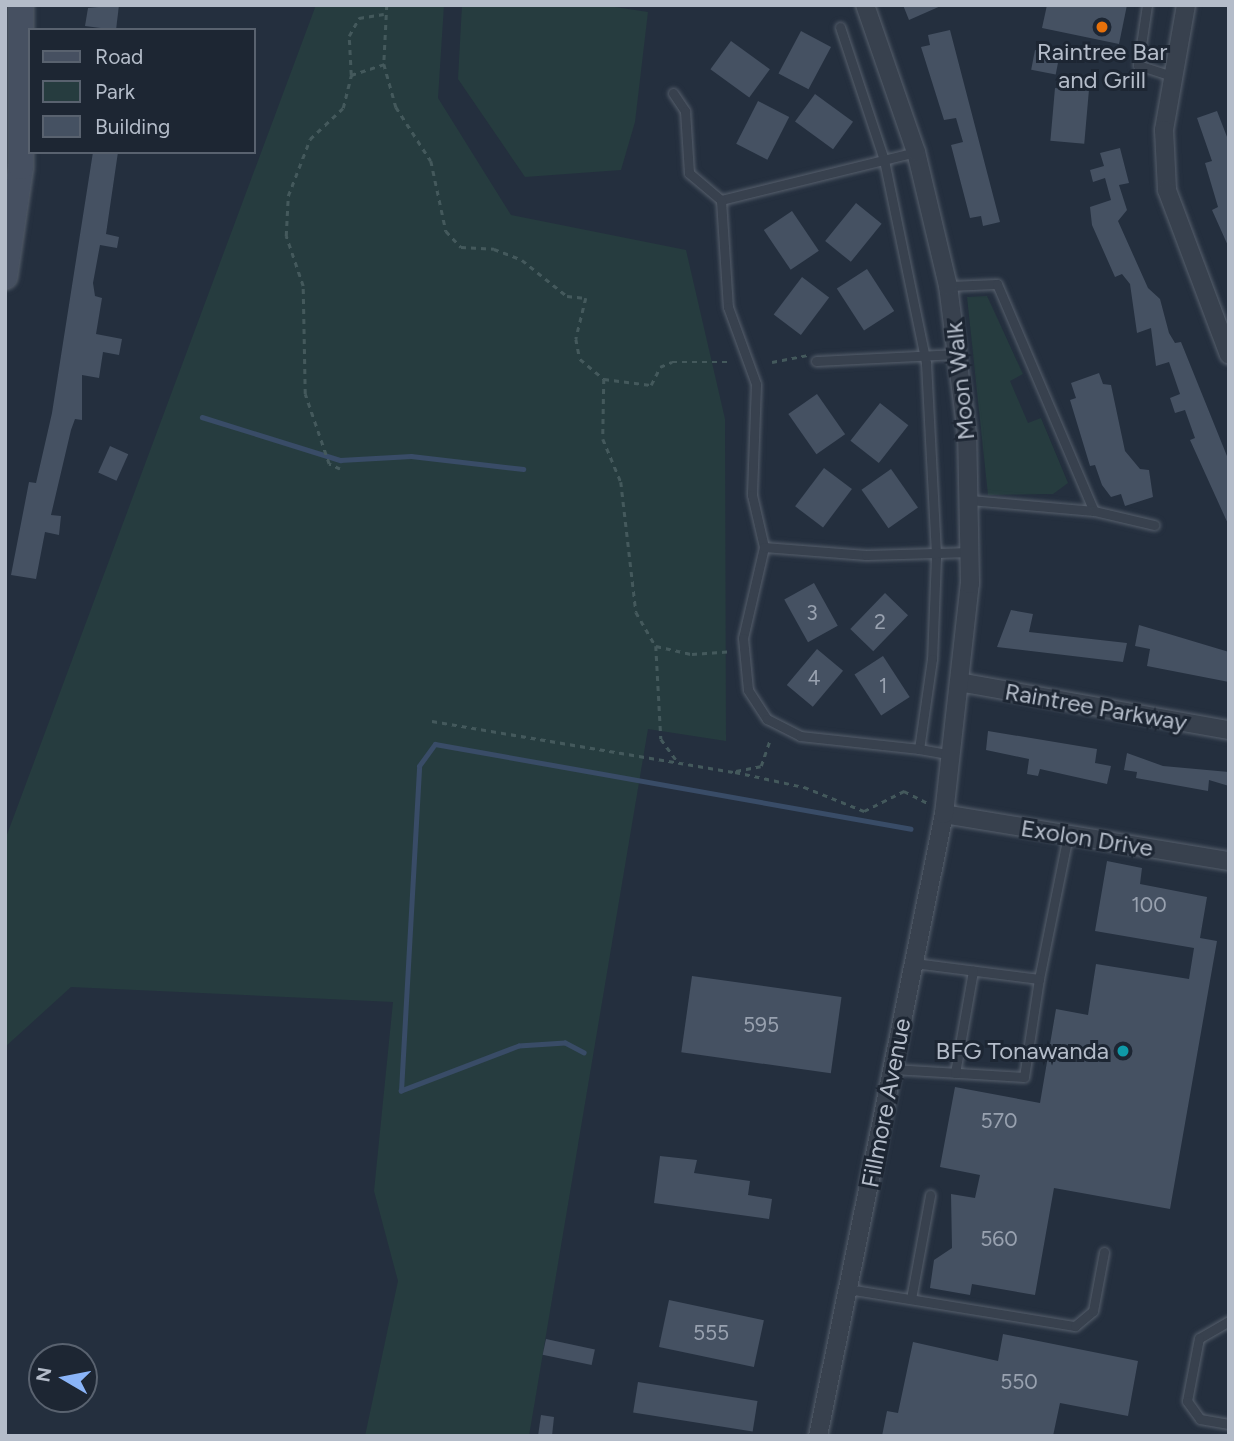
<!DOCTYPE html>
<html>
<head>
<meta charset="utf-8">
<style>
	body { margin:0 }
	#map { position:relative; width:1234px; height:1441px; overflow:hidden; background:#242f3e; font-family:Figtree,sans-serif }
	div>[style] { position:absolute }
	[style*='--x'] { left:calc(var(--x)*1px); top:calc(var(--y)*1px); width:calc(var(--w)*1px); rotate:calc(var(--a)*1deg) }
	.green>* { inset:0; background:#263c3f }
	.stream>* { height:4.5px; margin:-2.25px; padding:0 2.25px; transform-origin:2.25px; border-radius:2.25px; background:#394c67 }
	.building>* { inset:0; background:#455162; transform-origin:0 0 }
	.path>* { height:2.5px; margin-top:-1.25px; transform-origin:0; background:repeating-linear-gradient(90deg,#44595c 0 5px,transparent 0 10px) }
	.roads { filter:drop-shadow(0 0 2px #565f6c) drop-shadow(0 0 2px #565f6c) }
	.lane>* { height:9px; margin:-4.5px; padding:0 4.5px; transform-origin:4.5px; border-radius:4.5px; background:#38414e }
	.street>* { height:18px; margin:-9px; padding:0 9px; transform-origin:9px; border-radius:9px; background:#38414e }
	.secondary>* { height:24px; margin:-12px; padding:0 12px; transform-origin:12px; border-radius:12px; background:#465061 }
	.dots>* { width:19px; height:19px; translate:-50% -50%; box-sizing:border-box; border:4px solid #1d2633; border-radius:50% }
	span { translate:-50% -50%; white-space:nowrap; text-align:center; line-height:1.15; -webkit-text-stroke:6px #1d2633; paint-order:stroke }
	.number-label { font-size:21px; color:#98a1af }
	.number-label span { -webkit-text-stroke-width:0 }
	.poi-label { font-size:24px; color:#b4bcc9 }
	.right { translate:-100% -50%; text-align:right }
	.street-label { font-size:24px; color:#b4bcc9 }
	.frame { position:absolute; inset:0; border:7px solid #b4bcc9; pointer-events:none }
	.legend { position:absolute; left:28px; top:28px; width:228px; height:126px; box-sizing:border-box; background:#1d2633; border:2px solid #59626f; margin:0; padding:9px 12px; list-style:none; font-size:21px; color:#b4bcc9 }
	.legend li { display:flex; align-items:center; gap:14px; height:35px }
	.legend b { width:35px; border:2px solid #59626f }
	.north { position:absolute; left:28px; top:1343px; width:70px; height:70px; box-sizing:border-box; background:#1d2633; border:2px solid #59626f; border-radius:50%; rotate:280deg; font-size:19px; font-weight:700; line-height:28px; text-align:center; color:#b4bcc9 }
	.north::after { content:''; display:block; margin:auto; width:24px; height:32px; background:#8ab4f8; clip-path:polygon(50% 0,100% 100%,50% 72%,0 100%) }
</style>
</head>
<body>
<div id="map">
	<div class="green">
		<div style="clip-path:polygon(316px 5px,444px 5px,438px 98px,511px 215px,686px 250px,725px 419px,726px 741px,648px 729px,529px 1436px,365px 1436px,398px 1281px,374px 1191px,393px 1002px,71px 987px,5px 1047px,5px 840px)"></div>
		<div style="clip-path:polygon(462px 5px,602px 5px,648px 12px,635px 122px,621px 170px,525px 177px,458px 79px)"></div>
		<div style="clip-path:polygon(987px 296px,1023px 374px,1010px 381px,1028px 423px,1041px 418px,1068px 483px,1053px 494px,988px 495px,967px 297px)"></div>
	</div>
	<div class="stream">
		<div style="--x:202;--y:417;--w:145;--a:17.3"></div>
		<div style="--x:340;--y:460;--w:71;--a:-3.2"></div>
		<div style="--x:411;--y:456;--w:113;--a:6.6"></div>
		<div style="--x:584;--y:1053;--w:21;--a:-152"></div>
		<div style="--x:565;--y:1043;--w:46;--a:176.3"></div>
		<div style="--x:519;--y:1046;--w:126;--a:159.1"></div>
		<div style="--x:401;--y:1091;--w:325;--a:-86.8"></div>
		<div style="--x:419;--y:766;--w:27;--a:-54"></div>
		<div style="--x:435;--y:744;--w:483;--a:10.1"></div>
	</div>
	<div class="building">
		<div style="clip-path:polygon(119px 5px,116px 30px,85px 26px,88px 8px)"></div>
		<div style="clip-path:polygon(903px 5px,943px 5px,909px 20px)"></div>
		<div style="clip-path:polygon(1047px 5px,1127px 5px,1119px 44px,1042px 28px)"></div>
		<div style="clip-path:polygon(950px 30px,1000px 222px,983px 226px,981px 216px,970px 218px,951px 145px,963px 142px,956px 118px,944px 120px,921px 47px,930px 45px,928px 35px)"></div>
		<div style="left:801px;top:31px;width:34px;height:48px;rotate:28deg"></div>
		<div style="left:731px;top:41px;width:48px;height:35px;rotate:36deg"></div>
		<div style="left:1035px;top:50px;width:25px;height:20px;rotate:11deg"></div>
		<div style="left:1055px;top:88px;width:34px;height:53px;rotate:5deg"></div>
		<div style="left:815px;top:94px;width:47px;height:34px;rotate:36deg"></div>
		<div style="left:758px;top:101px;width:35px;height:48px;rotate:27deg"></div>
		<div style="clip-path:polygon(1217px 111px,1229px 142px,1229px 248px,1212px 210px,1218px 207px,1205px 163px,1212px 161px,1197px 118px)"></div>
		<div style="clip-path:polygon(1120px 148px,1129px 183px,1119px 185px,1127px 210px,1118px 221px,1148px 288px,1160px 299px,1169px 333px,1175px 343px,1181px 342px,1229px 461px,1229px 526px,1190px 440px,1195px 438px,1185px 410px,1175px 413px,1170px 398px,1180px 394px,1169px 362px,1156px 366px,1151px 328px,1137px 333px,1130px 284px,1122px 274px,1115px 277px,1092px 225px,1090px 207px,1111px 200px,1105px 178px,1093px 182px,1090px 170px,1104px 166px,1100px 153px)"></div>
		<div style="clip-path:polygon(93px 152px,118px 152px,106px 234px,119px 237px,117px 248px,100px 245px,93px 283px,95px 296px,102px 298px,96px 334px,122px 339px,119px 355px,103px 352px,99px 378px,82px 375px,82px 420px,75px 419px,71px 430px,51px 515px,61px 516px,59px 535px,45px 532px,36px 579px,11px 575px,29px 482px,36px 483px,52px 413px)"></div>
		<div style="left:856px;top:203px;width:33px;height:49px;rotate:39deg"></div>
		<div style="left:792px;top:211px;width:48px;height:34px;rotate:56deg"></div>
		<div style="left:867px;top:269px;width:50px;height:36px;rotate:57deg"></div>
		<div style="left:802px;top:277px;width:34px;height:47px;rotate:37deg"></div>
		<div style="clip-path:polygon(1099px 373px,1103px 384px,1111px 385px,1125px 451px,1140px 469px,1149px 470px,1153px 497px,1125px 506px,1121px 494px,1111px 497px,1102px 485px,1095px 465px,1090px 466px,1070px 400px,1076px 398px,1071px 383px)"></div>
		<div style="left:817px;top:394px;width:49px;height:35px;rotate:55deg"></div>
		<div style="left:880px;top:403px;width:36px;height:48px;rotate:38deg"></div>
		<div style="left:110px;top:446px;width:20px;height:29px;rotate:24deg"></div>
		<div style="left:824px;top:468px;width:35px;height:48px;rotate:37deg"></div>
		<div style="left:891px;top:469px;width:47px;height:36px;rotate:55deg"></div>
		<div style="left:814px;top:583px;width:49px;height:34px;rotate:61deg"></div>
		<div style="left:885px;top:593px;width:32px;height:50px;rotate:44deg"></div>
		<div style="clip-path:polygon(1011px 610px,1033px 614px,1029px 632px,1127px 643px,1123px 662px,997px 647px)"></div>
		<div style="clip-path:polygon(1139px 625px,1229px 652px,1229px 682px,1147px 666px,1150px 649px,1135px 646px)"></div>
		<div style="left:817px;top:649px;width:34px;height:47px;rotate:40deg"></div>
		<div style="left:883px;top:656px;width:49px;height:34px;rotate:57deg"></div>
		<div style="clip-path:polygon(988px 731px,1097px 749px,1095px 763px,1111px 766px,1107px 784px,1040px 769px,1038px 776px,1027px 774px,1029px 759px,986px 750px)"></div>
		<div style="clip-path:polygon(1127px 753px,1163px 766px,1229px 772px,1229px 786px,1209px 780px,1208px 791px,1136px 778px,1137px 772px,1124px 770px)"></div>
		<div style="clip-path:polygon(1107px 861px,1142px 868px,1140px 884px,1207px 897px,1200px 938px,1217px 941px,1170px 1209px,1054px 1188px,1035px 1295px,972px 1284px,970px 1295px,930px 1288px,934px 1260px,952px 1248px,951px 1194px,975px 1198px,980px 1175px,940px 1167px,955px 1087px,1040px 1103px,1056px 1009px,1088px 1015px,1096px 964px,1189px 979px,1194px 948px,1095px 931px)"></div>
		<div style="left:692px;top:976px;width:151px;height:77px;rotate:8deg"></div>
		<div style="clip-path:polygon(660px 1156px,697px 1160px,694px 1173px,750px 1181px,748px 1195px,772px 1199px,769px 1219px,654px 1203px)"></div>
		<div style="left:669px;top:1300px;width:97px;height:48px;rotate:12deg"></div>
		<div style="clip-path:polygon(1003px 1334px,1138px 1361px,1128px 1416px,1060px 1403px,1053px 1436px,882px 1436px,887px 1411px,898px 1413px,913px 1342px,998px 1361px)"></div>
		<div style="left:546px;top:1339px;width:50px;height:16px;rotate:12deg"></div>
		<div style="left:638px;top:1382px;width:121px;height:31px;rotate:9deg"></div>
		<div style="clip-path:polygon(541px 1415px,554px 1417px,552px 1436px,538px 1436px)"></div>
	</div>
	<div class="path">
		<div style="--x:387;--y:5;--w:59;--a:92.9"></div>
		<div style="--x:384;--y:64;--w:45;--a:74.4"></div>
		<div style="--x:396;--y:107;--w:64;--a:57.1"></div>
		<div style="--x:431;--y:161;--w:72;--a:77.9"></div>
		<div style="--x:446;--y:231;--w:22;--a:47"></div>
		<div style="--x:461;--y:247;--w:33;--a:3"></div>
		<div style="--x:494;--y:249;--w:30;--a:21"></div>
		<div style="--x:522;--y:260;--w:58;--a:38.7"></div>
		<div style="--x:567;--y:296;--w:19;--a:6"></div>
		<div style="--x:586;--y:298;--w:42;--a:103.7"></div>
		<div style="--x:576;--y:339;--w:20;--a:79"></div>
		<div style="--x:580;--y:359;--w:31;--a:40"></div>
		<div style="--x:604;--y:379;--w:60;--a:91"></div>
		<div style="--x:603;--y:439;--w:47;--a:67.3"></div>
		<div style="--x:621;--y:482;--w:131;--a:83.4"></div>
		<div style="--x:636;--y:612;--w:39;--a:60"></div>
		<div style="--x:656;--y:646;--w:93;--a:86.9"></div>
		<div style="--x:661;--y:739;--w:29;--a:54"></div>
		<div style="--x:351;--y:75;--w:35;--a:-18"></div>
		<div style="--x:772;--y:362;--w:36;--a:-11"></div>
		<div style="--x:604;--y:379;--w:47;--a:7.3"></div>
		<div style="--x:651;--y:385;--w:20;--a:-63"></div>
		<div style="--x:660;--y:367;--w:13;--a:-23"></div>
		<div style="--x:672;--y:362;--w:55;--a:0"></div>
		<div style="--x:340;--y:469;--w:12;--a:-156"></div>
		<div style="--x:329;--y:464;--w:74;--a:-108.9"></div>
		<div style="--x:305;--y:394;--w:108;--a:-91.1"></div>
		<div style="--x:303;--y:286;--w:53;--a:-108.8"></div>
		<div style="--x:286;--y:236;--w:40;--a:-87.1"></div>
		<div style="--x:288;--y:196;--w:61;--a:-68.9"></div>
		<div style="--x:310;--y:139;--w:45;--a:-43.2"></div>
		<div style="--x:343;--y:108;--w:34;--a:-76"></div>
		<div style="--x:351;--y:75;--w:39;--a:-93"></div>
		<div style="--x:349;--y:36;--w:21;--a:-61"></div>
		<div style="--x:359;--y:18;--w:25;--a:-9"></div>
		<div style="--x:656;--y:646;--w:37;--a:13"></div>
		<div style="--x:692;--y:654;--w:39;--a:-4"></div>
		<div style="--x:432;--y:721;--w:307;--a:9.6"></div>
		<div style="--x:735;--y:772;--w:71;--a:12.3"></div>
		<div style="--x:804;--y:787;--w:65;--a:21.8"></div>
		<div style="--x:864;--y:811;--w:45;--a:-26.6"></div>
		<div style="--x:904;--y:791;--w:29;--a:27"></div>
		<div style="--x:736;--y:771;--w:25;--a:-11"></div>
		<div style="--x:761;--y:766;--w:28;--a:-71"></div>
	</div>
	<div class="roads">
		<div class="lane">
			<div style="--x:1147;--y:5;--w:61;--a:98.5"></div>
			<div style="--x:1138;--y:65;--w:38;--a:18"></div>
			<div style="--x:840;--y:27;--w:140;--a:71.7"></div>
			<div style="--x:884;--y:160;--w:207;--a:78.3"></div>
			<div style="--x:926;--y:363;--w:194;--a:87"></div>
			<div style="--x:936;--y:557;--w:102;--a:92.2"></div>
			<div style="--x:932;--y:659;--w:91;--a:98.2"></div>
			<div style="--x:919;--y:749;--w:35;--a:10"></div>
			<div style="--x:673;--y:93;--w:22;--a:56"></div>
			<div style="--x:685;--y:111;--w:62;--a:86.3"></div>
			<div style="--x:689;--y:173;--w:42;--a:40.2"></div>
			<div style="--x:916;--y:152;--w:201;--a:166.2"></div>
			<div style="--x:721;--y:200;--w:107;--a:86.3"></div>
			<div style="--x:728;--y:307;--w:82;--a:70"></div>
			<div style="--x:756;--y:384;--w:111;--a:92.1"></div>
			<div style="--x:752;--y:495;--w:53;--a:77"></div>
			<div style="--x:764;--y:547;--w:93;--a:103"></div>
			<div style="--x:743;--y:638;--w:52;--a:84.5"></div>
			<div style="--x:748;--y:690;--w:35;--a:57"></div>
			<div style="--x:767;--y:719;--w:37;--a:27"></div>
			<div style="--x:800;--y:736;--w:120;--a:6.2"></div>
			<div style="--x:948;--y:286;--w:49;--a:-2.3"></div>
			<div style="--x:997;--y:284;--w:247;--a:66.9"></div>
			<div style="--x:816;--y:361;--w:142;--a:-2.8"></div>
			<div style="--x:970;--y:500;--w:124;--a:5.1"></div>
			<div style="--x:1094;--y:511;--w:62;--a:13.1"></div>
			<div style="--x:764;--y:547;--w:102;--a:4.5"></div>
			<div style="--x:866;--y:555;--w:105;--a:-1.6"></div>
			<div style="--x:1039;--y:979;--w:147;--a:-78.6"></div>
			<div style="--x:893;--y:1069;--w:131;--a:3.5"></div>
			<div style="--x:1024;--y:1077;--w:99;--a:-81.3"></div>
			<div style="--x:1039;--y:979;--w:126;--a:-172.7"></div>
			<div style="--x:955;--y:1073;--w:104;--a:-80"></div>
			<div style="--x:848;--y:1289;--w:230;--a:9.3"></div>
			<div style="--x:1075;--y:1326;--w:23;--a:-40"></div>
			<div style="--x:1093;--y:1311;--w:60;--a:-79.4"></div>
			<div style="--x:911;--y:1299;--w:106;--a:-79.6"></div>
			<div style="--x:1229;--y:1321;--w:34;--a:150"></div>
			<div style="--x:1199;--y:1338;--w:64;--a:100.8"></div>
			<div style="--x:1187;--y:1401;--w:22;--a:54"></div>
			<div style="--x:1200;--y:1419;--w:29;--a:10"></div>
		</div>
		<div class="street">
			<div style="--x:1186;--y:5;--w:127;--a:100"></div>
			<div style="--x:1164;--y:130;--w:60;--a:87.1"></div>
			<div style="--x:1167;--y:190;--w:176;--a:69.4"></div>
			<div style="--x:964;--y:683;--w:269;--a:10.1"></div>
			<div style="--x:944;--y:814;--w:289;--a:9.4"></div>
			<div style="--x:818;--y:1436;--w:635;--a:-78.55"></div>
			<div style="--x:944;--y:814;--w:231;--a:-83.6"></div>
			<div style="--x:970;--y:584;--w:150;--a:-91.1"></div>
			<div style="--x:967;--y:434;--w:149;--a:-97.3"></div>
			<div style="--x:948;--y:286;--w:138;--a:-103.4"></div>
			<div style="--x:916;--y:152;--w:156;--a:-109.1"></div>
		</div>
		<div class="secondary">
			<div style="--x:5;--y:277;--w:111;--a:-81.7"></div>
			<div style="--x:21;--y:167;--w:162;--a:-90"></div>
		</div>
	</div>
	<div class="dots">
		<div style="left:1102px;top:27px;background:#e8710a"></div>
		<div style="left:1123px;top:1051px;background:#0f9aa8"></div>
	</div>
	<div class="number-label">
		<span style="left:812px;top:613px">3</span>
		<span style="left:880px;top:622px">2</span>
		<span style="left:814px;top:678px">4</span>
		<span style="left:883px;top:686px">1</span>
		<span style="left:1149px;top:905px">100</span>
		<span style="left:761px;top:1025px">595</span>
		<span style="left:999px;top:1121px">570</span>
		<span style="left:999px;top:1239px">560</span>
		<span style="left:711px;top:1333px">555</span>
		<span style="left:1019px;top:1382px">550</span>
	</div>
	<div class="poi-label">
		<span style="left:1102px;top:66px">Raintree Bar<br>and Grill</span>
		<span class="right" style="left:1109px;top:1051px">BFG Tonawanda</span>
	</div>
	<div class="street-label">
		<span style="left:960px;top:381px;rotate:-96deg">Moon Walk</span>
		<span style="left:1096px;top:707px;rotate:10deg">Raintree Parkway</span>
		<span style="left:1087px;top:838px;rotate:9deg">Exolon Drive</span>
		<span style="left:886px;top:1103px;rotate:-79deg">Fillmore Avenue</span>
	</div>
	<div class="frame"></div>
	<ul class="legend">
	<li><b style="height:9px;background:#465061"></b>Road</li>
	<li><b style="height:19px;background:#263c3f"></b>Park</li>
	<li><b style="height:19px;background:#455162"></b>Building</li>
	</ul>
	<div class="north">N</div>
</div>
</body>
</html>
